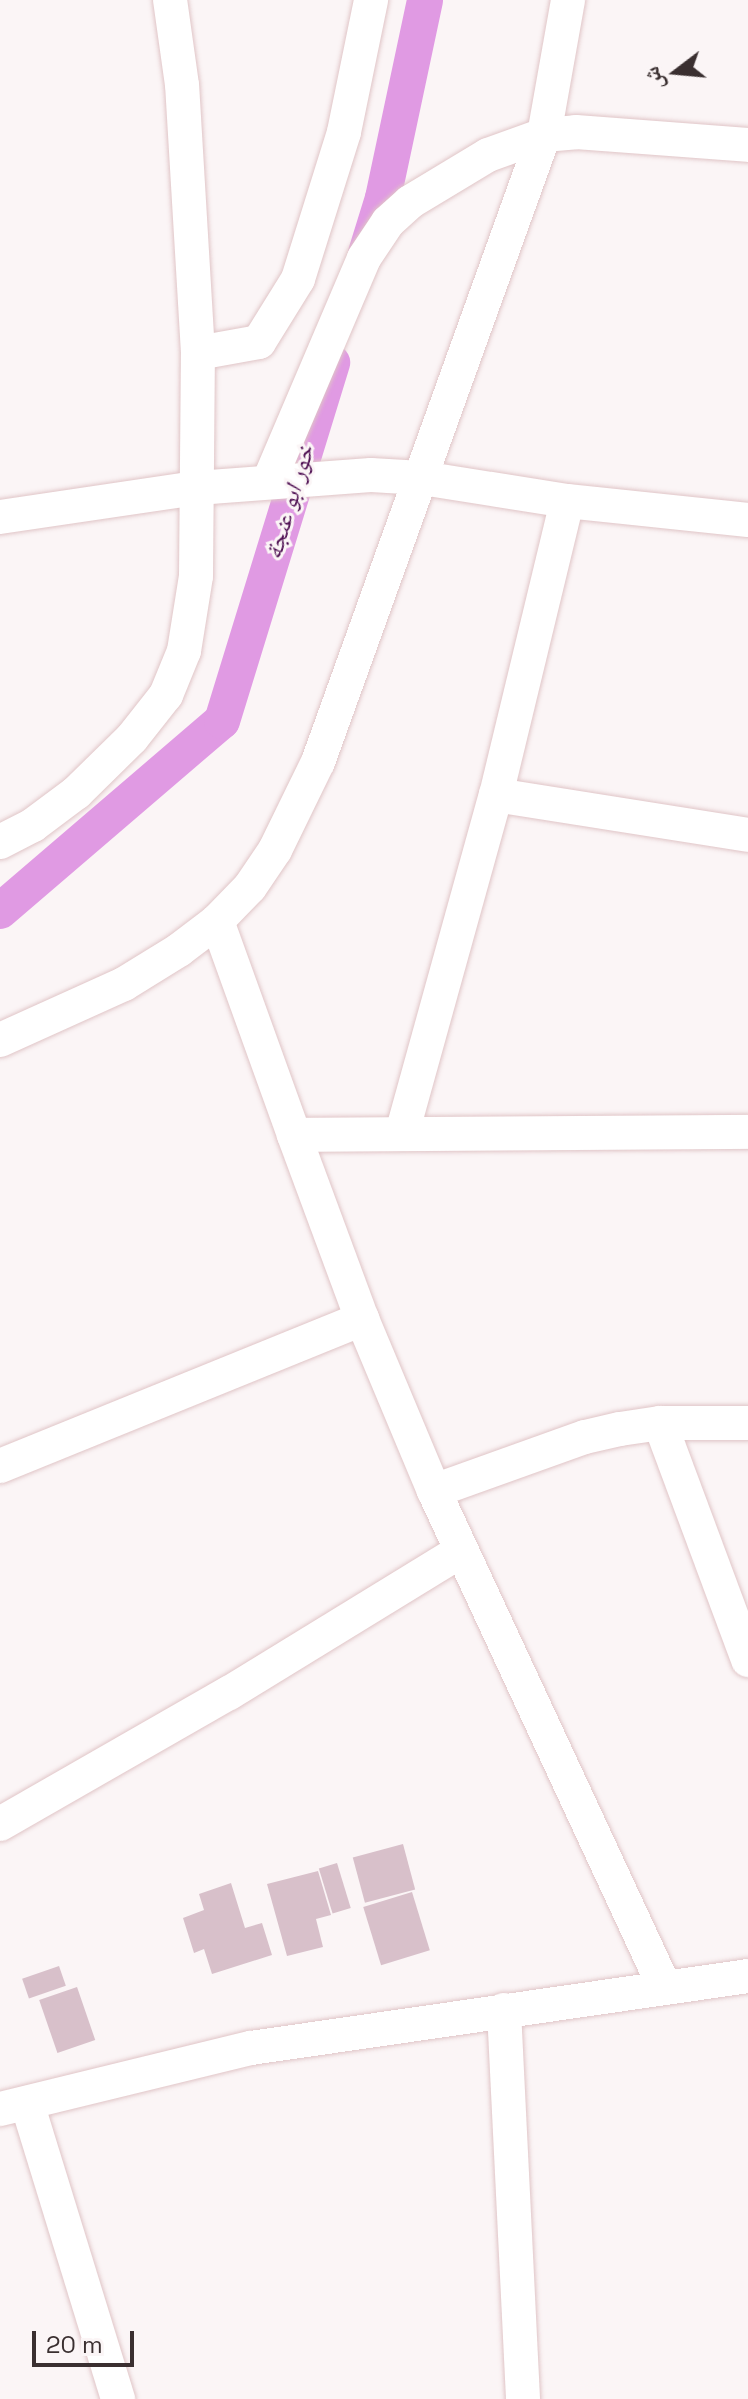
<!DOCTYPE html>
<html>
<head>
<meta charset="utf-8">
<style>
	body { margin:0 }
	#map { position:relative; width:748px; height:2399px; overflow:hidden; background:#fbf5f6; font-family:"Space Grotesk","Noto Naskh Arabic",sans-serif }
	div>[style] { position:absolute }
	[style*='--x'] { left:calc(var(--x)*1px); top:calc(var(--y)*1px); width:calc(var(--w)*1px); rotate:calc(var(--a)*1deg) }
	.canal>* { height:36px; margin:-18px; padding:0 18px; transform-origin:18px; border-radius:18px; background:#e09ae3 }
	.building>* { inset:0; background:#d8c0ca; transform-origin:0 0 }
	.roads { filter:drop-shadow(0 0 2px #e0c5c7) drop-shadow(0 0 2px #e0c5c7) }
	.street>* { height:34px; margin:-17px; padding:0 17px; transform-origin:17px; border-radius:17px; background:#fff }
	span { translate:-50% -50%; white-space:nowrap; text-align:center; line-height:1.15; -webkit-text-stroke:6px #fbf5f6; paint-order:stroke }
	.water-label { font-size:24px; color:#4f1053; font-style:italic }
	.north { position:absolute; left:636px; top:32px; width:80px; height:80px; -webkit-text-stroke:6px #fbf5f6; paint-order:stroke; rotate:254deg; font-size:22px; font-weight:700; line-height:32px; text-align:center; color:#3a2f30 }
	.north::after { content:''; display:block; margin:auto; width:28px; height:36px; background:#3a2f30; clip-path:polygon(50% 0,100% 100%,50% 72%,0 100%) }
	.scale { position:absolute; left:32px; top:2331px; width:102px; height:36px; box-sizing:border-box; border:4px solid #3a2f30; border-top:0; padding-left:10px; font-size:24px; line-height:28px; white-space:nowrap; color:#3a2f30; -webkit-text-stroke:6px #fbf5f6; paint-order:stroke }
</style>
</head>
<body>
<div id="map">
	<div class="canal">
		<div style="--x:366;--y:253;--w:58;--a:-72.8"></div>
		<div style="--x:383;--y:198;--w:202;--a:-78"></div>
		<div style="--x:0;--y:911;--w:292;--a:-40.6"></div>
		<div style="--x:222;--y:721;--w:375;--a:-72.9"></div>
	</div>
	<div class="building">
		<div style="left:403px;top:1844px;width:47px;height:52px;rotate:75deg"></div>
		<div style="left:337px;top:1863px;width:47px;height:19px;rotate:73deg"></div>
		<div style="clip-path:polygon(318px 1871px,331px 1915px,316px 1919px,323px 1947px,287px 1956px,267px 1884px)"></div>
		<div style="clip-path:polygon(231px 1883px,245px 1928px,262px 1923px,272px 1955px,212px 1974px,204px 1949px,194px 1953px,183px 1918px,204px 1910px,199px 1894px)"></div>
		<div style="left:412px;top:1892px;width:61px;height:51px;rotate:73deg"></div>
		<div style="left:59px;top:1966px;width:21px;height:39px;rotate:71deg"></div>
		<div style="left:77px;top:1987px;width:56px;height:40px;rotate:71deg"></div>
	</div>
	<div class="roads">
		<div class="street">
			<div style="--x:198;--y:353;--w:62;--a:-10.2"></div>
			<div style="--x:259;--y:342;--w:74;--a:-58.2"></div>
			<div style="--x:298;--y:279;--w:154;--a:-72.6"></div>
			<div style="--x:344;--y:132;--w:135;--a:-78.4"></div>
			<div style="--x:269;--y:481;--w:242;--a:-66.9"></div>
			<div style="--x:364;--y:258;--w:43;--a:-56.3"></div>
			<div style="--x:388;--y:222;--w:30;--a:-42"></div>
			<div style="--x:410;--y:202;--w:91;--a:-31.1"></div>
			<div style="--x:488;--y:155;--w:59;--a:-19.7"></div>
			<div style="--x:544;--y:135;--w:32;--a:-5"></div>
			<div style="--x:576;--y:132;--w:172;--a:4.3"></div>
			<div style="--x:0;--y:517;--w:199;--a:-8.4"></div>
			<div style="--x:197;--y:488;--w:174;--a:-4.3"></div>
			<div style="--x:371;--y:475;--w:51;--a:3.4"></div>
			<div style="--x:422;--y:478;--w:147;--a:9"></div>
			<div style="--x:567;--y:501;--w:182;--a:6"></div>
			<div style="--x:496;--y:795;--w:255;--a:9"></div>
			<div style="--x:0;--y:842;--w:37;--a:-27"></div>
			<div style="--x:33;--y:825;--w:54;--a:-36.7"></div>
			<div style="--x:76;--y:793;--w:78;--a:-44.5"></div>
			<div style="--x:132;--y:738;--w:55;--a:-51.7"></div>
			<div style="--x:166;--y:695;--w:48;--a:-67.8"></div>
			<div style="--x:184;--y:651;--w:76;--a:-80.9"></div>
			<div style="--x:196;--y:576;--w:223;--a:-89.5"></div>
			<div style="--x:198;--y:353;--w:268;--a:-93.4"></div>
			<div style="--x:182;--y:85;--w:86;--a:-98"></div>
			<div style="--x:217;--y:921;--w:227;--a:70.2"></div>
			<div style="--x:0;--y:1040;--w:136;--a:-24.3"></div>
			<div style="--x:124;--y:984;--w:65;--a:-31.7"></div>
			<div style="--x:179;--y:950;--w:48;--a:-37.3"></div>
			<div style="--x:217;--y:921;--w:47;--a:-45.9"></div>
			<div style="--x:250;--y:887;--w:45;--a:-56"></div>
			<div style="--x:275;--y:850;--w:98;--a:-64"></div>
			<div style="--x:318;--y:762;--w:666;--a:-70.18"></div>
			<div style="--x:544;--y:135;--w:137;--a:-79.9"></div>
			<div style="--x:402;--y:1133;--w:351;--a:-74.5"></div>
			<div style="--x:496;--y:795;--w:302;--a:-76.4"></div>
			<div style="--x:660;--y:1423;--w:253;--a:69.6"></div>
			<div style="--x:0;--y:1466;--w:391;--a:-22.1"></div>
			<div style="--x:434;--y:1491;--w:160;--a:-19.7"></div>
			<div style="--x:585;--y:1437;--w:36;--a:-13"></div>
			<div style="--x:620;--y:1429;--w:40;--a:-8.5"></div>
			<div style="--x:660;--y:1423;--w:88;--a:0"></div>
			<div style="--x:0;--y:1824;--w:264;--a:-29.8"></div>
			<div style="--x:229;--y:1693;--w:272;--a:-31.5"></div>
			<div style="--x:664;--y:1986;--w:546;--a:-114.92"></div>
			<div style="--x:434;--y:1491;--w:186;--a:-112.7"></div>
			<div style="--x:362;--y:1319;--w:196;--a:-110.3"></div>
			<div style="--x:294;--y:1135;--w:454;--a:-0.4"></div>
			<div style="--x:504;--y:2010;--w:389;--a:87.2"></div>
			<div style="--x:27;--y:2103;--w:310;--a:72.9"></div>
			<div style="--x:0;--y:2109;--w:258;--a:-13.7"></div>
			<div style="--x:251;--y:2048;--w:502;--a:-8.24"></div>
		</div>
	</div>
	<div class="water-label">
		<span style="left:289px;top:502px;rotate:-73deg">خور ابو عنجة</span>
	</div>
	<div class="north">ش</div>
	<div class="scale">20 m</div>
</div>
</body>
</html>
